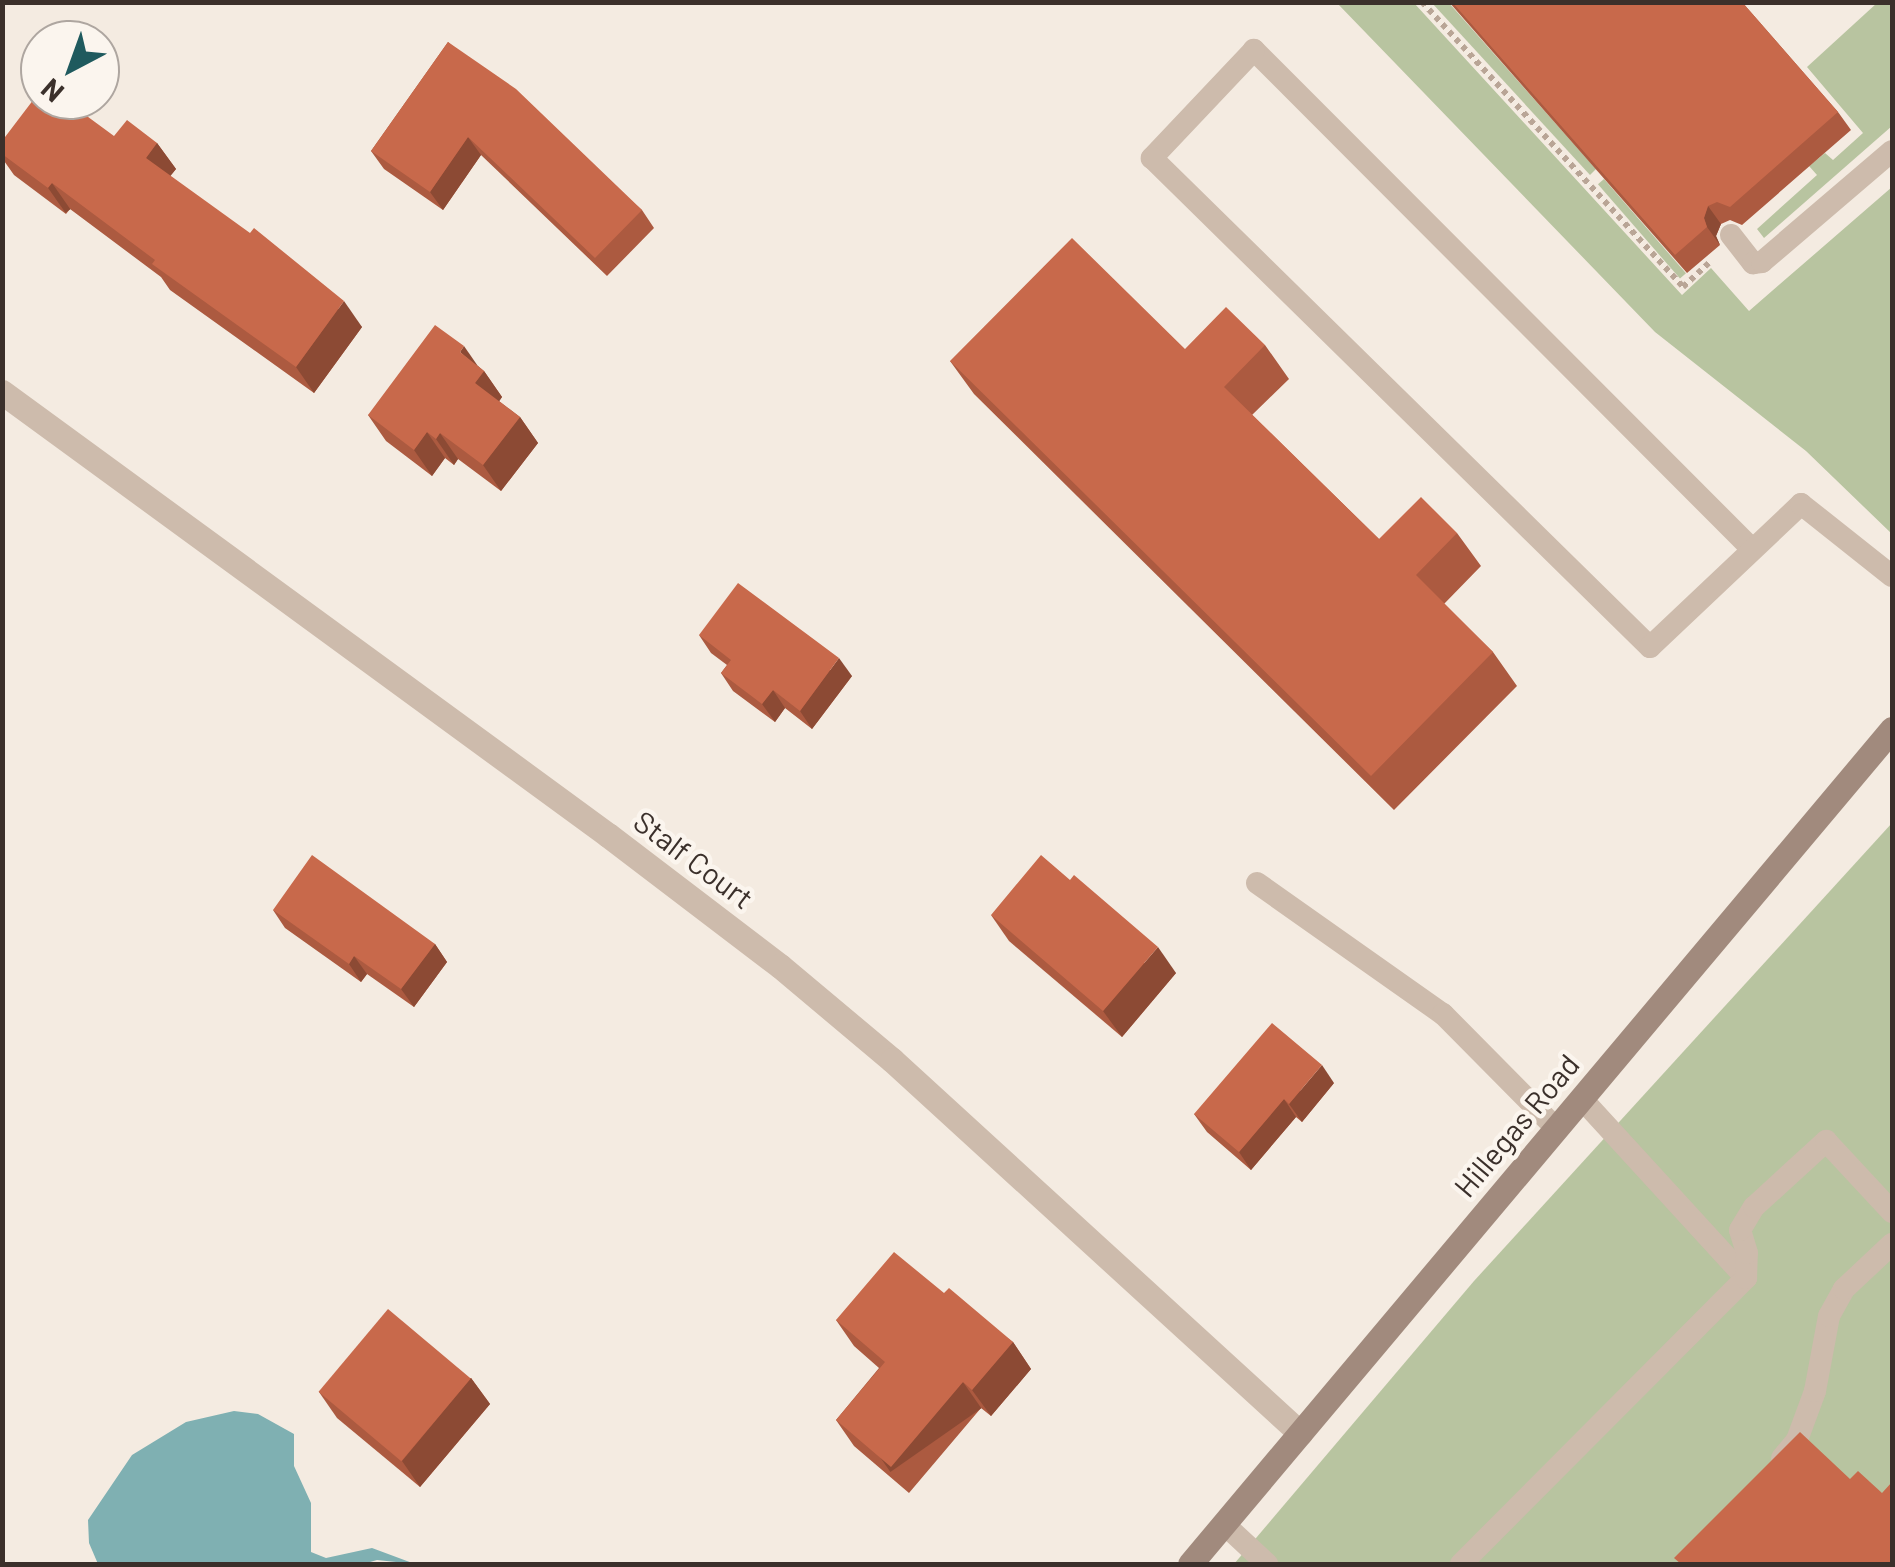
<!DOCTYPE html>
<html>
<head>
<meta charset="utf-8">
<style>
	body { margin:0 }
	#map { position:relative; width:1895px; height:1567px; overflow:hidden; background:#f4ebe1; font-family:Barlow,sans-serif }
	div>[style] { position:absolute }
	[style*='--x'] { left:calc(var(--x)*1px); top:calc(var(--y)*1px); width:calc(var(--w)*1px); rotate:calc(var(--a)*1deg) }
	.green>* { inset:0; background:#b8c4a0; transform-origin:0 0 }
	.water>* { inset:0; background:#7fb0b2 }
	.path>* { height:6px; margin-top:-3px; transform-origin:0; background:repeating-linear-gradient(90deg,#b9a596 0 5px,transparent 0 10px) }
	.service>* { height:22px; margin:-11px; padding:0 11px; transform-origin:11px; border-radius:11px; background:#cdbbac }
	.minor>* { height:25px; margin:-12.5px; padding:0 12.5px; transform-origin:12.5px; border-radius:12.5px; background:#cdbbac }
	.secondary>* { height:25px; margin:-12.5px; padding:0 12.5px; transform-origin:12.5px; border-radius:12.5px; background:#a18a7d }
	.wall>* { inset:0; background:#ac5a40 }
	.shaded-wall>* { inset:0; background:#8c4a34; transform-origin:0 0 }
	.building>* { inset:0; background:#c8694b; transform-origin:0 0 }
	span { translate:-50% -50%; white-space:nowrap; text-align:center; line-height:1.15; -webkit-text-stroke:9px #fbf5ee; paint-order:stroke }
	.street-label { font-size:30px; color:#3b302b }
	.frame { position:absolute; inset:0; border:5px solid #3b302b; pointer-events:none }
	.north { position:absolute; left:20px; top:20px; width:100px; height:100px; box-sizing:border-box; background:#fbf5ee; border:2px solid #aea6a0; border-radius:50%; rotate:221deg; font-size:28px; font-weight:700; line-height:40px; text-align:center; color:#3b302b }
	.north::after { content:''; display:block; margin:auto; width:35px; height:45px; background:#1f5a5e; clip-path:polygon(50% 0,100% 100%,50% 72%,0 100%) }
</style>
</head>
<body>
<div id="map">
	<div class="green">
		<div style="clip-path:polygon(1337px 3px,1414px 3px,1682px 295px,1711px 268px,1749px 311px,1892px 187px,1892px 534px,1806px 451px,1655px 332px)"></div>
		<div style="clip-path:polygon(1432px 3px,1449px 3px,1596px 169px,1590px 175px)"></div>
		<div style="clip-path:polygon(1877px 3px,1892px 3px,1892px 126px,1764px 238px,1757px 229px,1817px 175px,1809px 166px,1825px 153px,1833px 160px,1863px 133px,1807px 67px)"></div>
		<div style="left:1604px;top:179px;width:125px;height:8px;rotate:49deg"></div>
		<div style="clip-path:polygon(1892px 823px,1892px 1564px,1234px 1564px,1474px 1281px)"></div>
	</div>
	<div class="water">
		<div style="clip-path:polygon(234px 1411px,258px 1414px,294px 1434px,294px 1466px,311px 1503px,311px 1552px,326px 1558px,372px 1548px,415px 1564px,377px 1560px,363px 1564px,98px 1564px,89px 1543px,88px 1520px,132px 1455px,186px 1422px)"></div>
	</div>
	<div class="path">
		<div style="--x:1422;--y:2;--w:386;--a:47.5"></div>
		<div style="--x:1683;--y:287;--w:38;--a:-43"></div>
	</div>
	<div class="service">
		<div style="--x:1731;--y:235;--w:36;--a:52"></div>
		<div style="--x:1753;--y:263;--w:9;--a:-6"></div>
		<div style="--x:1762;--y:262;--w:171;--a:-40.5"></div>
		<div style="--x:1751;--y:548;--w:704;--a:-134.94"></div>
		<div style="--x:1254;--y:50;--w:149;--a:133.4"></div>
		<div style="--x:1152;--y:158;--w:698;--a:44.48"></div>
		<div style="--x:1650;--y:647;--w:208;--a:-43.4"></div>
		<div style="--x:1801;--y:504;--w:116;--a:38.4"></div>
		<div style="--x:1257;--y:883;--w:228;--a:35.2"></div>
		<div style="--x:1443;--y:1014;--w:161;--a:45.3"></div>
		<div style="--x:1581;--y:1098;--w:244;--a:47.5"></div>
		<div style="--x:1782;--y:1458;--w:23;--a:-50"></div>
		<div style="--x:1797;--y:1440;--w:52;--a:-69.8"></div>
		<div style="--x:1815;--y:1391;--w:76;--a:-79.4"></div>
		<div style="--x:1829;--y:1316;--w:31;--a:-61"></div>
		<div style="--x:1844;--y:1289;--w:66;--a:-43.2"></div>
		<div style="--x:1224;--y:1524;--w:59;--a:42.9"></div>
		<div style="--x:1461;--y:1564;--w:404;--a:-45.1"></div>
		<div style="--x:1746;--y:1278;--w:25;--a:-88"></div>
		<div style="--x:1747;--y:1253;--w:24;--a:-107"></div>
		<div style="--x:1740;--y:1230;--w:27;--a:-59"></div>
		<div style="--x:1754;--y:1207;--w:98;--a:-42.5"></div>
		<div style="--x:1826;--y:1141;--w:97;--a:47.1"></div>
	</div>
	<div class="minor">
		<div style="--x:2;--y:392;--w:751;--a:36.17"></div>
		<div style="--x:608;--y:835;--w:216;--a:37.3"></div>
		<div style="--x:780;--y:966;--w:146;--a:40"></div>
		<div style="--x:892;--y:1060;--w:553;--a:42.43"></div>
	</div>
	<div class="secondary">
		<div style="--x:1190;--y:1564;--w:1091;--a:-49.95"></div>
	</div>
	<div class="wall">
		<div style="clip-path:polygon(1449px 2px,1742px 2px,1838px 112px,1851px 130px,1742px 225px,1730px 220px,1721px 224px,1716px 236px,1720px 245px,1687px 273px)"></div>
		<div style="clip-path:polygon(448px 42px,642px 210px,654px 228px,607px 276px,481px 155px,443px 210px,384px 169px,371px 151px)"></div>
		<div style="clip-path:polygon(114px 136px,157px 143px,176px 169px,170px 176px,362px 327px,314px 393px,170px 290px,161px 277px,70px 209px,66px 214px,14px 175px,2px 158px,2px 141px)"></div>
		<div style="clip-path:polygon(1265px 345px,1289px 379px,1252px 415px,1379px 539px,1457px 533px,1481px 566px,1444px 604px,1493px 652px,1517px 686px,1394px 810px,974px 394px,950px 361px)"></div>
		<div style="clip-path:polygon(478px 366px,484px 371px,502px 397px,499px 401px,520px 417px,538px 443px,501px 491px,458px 459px,454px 465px,445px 458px,432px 476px,386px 441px,368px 415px)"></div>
		<div style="clip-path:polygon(699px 635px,852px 676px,812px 729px,785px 708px,775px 722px,733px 691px,721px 673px,727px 665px,711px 653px)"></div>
		<div style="clip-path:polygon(273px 910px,435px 944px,447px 962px,414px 1007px,367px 974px,361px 982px,285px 928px)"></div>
		<div style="clip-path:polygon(991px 915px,1176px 973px,1122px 1037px,1009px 941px)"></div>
		<div style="clip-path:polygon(1334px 1083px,1302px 1122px,1296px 1117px,1251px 1170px,1207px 1132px,1194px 1114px)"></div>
		<div style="clip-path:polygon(944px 1293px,1013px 1342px,1031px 1369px,991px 1416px,981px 1408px,909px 1493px,854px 1446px,836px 1420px,879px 1368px,854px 1346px,836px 1320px)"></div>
		<div style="clip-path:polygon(471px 1378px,490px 1404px,420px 1487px,337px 1418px,319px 1392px)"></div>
	</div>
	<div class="shaded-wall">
		<div style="clip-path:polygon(468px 137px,481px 155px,443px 210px,430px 192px)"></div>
		<div style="clip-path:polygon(157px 143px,176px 169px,164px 184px,146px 158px)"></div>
		<div style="left:52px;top:183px;width:32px;height:6px;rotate:55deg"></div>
		<div style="clip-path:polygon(1708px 206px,1721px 224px,1716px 236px,1720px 245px,1707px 227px,1704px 218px)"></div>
		<div style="clip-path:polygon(344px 301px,362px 327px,314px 393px,296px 367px)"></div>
		<div style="clip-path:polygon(464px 346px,482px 372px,460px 352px)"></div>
		<div style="clip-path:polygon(484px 371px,502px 397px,494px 409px,475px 383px)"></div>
		<div style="clip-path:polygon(520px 417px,538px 443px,501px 491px,483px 465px)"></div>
		<div style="clip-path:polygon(427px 432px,445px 458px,432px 476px,414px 450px)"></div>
		<div style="clip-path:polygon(440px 433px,458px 459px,454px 465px,436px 439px)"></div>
		<div style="clip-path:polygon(839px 658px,852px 676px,812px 729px,800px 711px)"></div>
		<div style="clip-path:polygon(773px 690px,785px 708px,775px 722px,762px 704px)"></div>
		<div style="clip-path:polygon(435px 944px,447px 962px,414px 1007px,401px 989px)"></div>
		<div style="clip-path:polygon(1158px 947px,1176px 973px,1122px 1037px,1103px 1011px)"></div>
		<div style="clip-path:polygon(354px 956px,367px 974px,361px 982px,349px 964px)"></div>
		<div style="clip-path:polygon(1322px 1065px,1334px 1083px,1302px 1122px,1289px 1104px)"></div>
		<div style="clip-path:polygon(1284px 1099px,1296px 1117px,1251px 1170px,1239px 1152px)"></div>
		<div style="clip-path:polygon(1013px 1342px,1031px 1369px,991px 1416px,972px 1390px)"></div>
		<div style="clip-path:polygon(471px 1378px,490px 1404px,420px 1487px,402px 1461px)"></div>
		<div style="left:963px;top:1382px;width:32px;height:111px;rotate:55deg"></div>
	</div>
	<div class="building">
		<div style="clip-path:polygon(1452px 2px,1742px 2px,1838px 112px,1730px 207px,1717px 202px,1708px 206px,1704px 218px,1707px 227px,1675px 255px)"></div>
		<div style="clip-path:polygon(448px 42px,516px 89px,642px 210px,595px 258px,468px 137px,430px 192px,371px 151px)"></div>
		<div style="clip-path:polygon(40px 91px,40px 100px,65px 100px,114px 136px,127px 120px,157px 143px,146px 158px,250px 233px,254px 228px,344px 301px,296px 367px,152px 264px,155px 260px,52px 183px,48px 188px,2px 154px,2px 141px)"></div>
		<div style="clip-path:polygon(1072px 238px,1185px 349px,1226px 307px,1265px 345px,1224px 387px,1379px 539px,1421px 497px,1457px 533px,1416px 575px,1493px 652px,1371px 776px,950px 361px)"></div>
		<div style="clip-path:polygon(435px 325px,464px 346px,460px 352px,484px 371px,475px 383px,520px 417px,483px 465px,440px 433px,436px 439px,427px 432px,414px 450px,368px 415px)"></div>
		<div style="clip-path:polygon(738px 583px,839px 658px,800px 711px,773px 690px,762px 704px,721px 673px,731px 660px,699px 635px)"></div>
		<div style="clip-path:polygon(312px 855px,435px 944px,401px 989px,354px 956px,349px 964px,273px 910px)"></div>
		<div style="clip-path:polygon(1041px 855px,1070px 880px,1074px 875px,1158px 947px,1103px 1011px,991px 915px)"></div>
		<div style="clip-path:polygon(1272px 1023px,1322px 1065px,1289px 1104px,1284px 1099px,1239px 1152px,1194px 1114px)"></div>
		<div style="clip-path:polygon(894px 1252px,944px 1293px,949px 1288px,1013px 1342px,972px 1390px,963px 1382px,891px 1467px,836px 1420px,885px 1362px,836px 1320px)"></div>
		<div style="left:388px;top:1309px;width:108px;height:108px;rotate:40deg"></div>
		<div style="clip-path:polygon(1800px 1432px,1850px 1479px,1858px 1471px,1882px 1493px,1892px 1482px,1892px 1564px,1681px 1564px,1674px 1558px)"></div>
	</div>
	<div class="street-label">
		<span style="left:694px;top:859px;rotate:37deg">Stalf Court</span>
		<span style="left:1516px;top:1125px;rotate:-50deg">Hillegas Road</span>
	</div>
	<div class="frame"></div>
	<div class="north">N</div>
</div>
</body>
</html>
